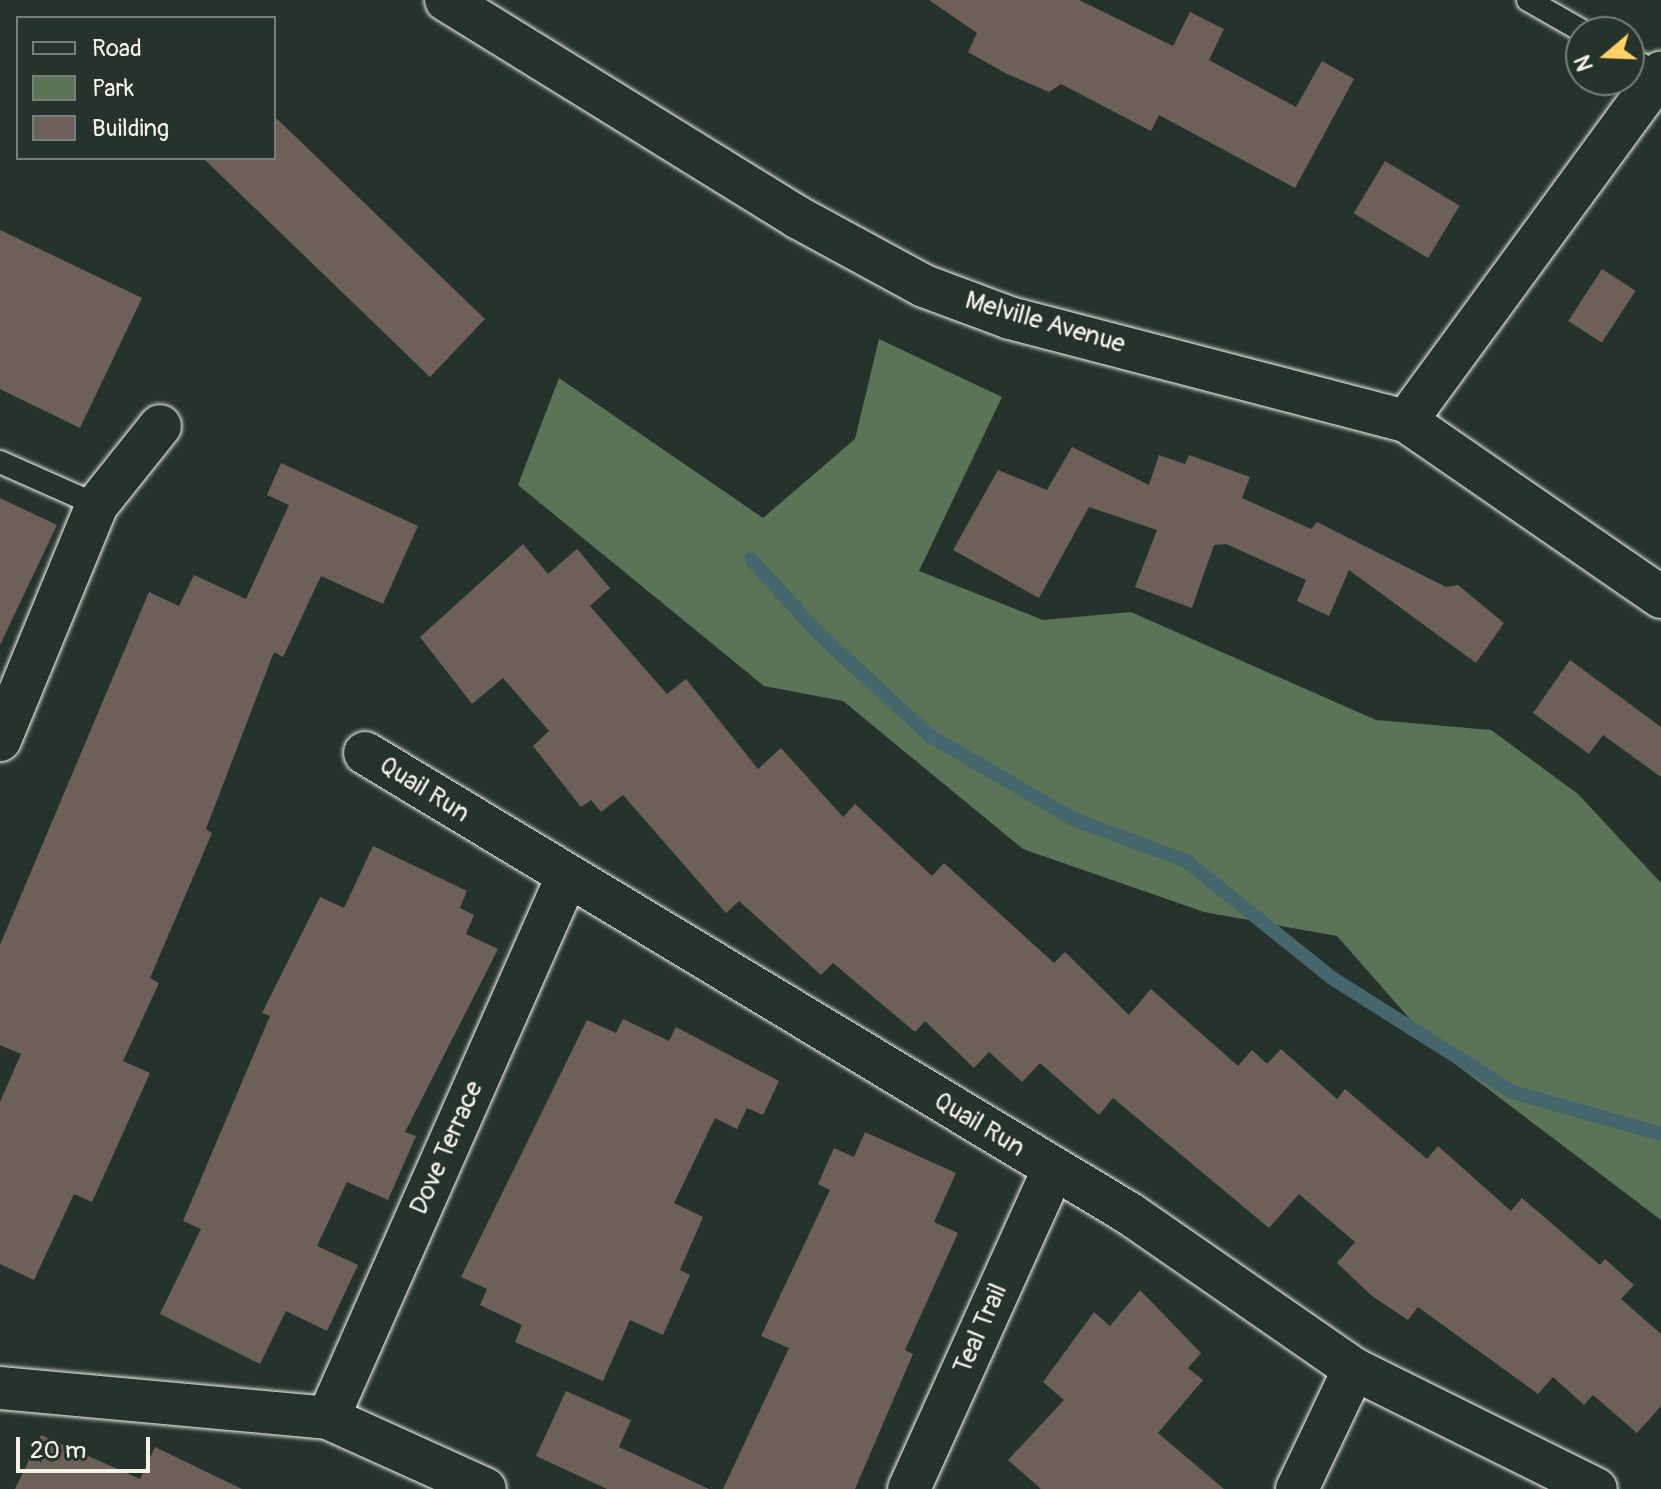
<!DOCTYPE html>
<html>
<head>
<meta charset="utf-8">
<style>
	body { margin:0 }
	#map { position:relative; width:1661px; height:1489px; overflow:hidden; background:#26332d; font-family:Pangolin,sans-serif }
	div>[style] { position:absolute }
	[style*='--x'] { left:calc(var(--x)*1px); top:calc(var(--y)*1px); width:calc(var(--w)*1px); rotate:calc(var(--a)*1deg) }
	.green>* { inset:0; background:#5b7357 }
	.stream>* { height:14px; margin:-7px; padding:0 7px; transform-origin:7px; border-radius:7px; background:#45666c }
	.building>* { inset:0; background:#6c6059; transform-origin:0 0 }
	.roads { filter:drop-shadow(0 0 2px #f4f1e8) drop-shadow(0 0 2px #f4f1e8) }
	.service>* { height:22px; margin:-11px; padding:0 11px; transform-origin:11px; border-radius:11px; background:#26332d }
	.minor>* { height:42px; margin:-21px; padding:0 21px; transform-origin:21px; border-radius:21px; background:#26332d }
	span { translate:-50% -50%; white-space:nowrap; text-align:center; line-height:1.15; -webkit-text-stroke:8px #26332d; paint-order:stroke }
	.street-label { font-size:26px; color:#f4f1e8 }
	.legend { position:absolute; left:16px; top:16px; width:260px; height:144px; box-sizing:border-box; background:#26332d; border:2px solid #787f78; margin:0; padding:10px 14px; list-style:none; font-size:24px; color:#f4f1e8 }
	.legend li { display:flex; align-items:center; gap:16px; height:40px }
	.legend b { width:40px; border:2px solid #787f78 }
	.north { position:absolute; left:1565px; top:16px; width:80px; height:80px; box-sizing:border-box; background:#26332d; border:2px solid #787f78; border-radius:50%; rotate:251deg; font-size:22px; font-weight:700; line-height:32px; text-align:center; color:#f4f1e8 }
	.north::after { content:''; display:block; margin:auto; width:28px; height:36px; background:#ffd166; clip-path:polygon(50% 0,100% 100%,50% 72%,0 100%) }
	.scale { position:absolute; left:16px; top:1437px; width:134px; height:36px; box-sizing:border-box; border:4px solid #f4f1e8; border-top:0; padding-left:10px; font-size:24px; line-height:28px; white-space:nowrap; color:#f4f1e8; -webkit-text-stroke:6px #26332d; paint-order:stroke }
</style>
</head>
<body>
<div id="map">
	<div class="green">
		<div style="clip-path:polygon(879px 339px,1002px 397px,919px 571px,1043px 620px,1131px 612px,1376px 720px,1491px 730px,1578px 794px,1661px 883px,1661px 1220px,1438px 1051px,1337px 936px,1204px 912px,1023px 849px,843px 701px,764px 686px,518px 485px,559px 378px,763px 518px,855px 439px)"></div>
	</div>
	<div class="stream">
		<div style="--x:751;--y:559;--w:100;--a:47.8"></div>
		<div style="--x:818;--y:633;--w:152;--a:42.6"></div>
		<div style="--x:930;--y:736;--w:165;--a:30.1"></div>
		<div style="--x:1073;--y:819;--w:121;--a:20.4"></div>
		<div style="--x:1186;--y:861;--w:187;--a:38.7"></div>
		<div style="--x:1332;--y:978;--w:213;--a:32.3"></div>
		<div style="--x:1512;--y:1092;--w:155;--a:15.7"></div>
	</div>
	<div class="building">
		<div style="clip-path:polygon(929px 0,1079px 0,1173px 46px,1190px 12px,1224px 29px,1209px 60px,1296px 107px,1322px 61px,1354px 79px,1295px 188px,1159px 115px,1151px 131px,1061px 84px,1049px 92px,1007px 74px,968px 52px,977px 33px)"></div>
		<div style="clip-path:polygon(274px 116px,485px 319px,430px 377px,203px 158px,274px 158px)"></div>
		<div style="left:1385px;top:161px;width:87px;height:61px;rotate:31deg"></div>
		<div style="clip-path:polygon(0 230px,142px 298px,80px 428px,0 389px)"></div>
		<div style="left:1602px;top:269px;width:40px;height:62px;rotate:33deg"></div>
		<div style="clip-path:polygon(1072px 447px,1149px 485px,1159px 455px,1185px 464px,1189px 455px,1250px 477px,1242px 498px,1311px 529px,1317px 522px,1446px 587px,1458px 585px,1504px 623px,1476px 663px,1349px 570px,1329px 616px,1297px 601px,1306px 580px,1226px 544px,1214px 545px,1192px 608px,1135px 587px,1157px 530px,1089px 507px,1039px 598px,953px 550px,998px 470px,1047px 490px)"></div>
		<div style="clip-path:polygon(281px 463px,418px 526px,383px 604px,321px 576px,283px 657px,274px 652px,206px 829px,212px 833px,150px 978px,159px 983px,123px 1061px,150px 1073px,92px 1202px,74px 1194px,34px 1280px,0 1264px,0 1102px,21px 1054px,0 1045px,0 945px,149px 592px,179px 606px,194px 575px,246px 599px,289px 505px,267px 495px)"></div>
		<div style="clip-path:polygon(0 498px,57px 525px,0 645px)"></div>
		<div style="clip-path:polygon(523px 544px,548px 574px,577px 549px,610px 588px,590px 606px,667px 694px,686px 679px,758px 769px,781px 748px,843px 817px,855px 804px,932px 876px,944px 863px,1054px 963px,1065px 952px,1129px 1015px,1151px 989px,1238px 1066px,1252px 1050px,1267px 1064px,1281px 1049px,1337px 1099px,1345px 1089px,1427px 1159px,1438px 1146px,1511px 1211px,1522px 1198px,1600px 1265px,1605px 1259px,1634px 1285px,1621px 1299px,1661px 1334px,1661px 1406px,1637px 1433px,1593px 1395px,1584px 1405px,1553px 1377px,1538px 1394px,1418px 1307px,1408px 1320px,1372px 1296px,1337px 1263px,1355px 1242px,1299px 1194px,1269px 1228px,1113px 1098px,1099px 1115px,1040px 1063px,1022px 1082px,989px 1052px,974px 1068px,925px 1021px,915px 1032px,833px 963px,821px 975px,739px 901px,726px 913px,623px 795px,601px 812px,591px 800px,581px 807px,533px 746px,549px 731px,503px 678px,472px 704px,420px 637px)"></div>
		<div style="clip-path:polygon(1570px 660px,1661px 727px,1661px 777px,1603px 735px,1589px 754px,1533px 713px)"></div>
		<div style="clip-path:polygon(373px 846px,467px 891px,460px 908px,474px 915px,466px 934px,498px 949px,405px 1132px,416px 1136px,388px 1200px,347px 1182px,317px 1246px,358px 1265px,327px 1331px,286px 1311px,260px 1364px,160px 1314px,201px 1229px,183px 1221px,270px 1016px,262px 1013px,320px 897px,344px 908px)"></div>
		<div style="clip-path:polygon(623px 1019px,669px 1041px,676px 1027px,779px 1081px,763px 1115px,747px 1108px,737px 1129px,715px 1118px,674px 1203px,703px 1217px,680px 1270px,690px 1275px,663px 1335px,630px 1320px,603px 1381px,515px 1342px,522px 1325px,480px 1305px,487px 1289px,461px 1277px,587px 1020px,616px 1033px)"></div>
		<div style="clip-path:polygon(865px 1132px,956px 1173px,934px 1222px,958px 1233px,905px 1350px,913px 1354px,855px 1489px,723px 1489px,789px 1348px,761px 1336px,830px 1190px,818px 1184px,834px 1148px,854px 1157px)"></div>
		<div style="clip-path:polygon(1140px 1290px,1201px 1353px,1188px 1368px,1203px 1380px,1158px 1433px,1224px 1489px,1041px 1489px,1008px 1460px,1064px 1400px,1043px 1382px,1094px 1312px,1110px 1326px)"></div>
		<div style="clip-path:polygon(566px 1391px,631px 1420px,619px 1447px,709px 1489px,607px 1489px,536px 1456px)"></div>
		<div style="clip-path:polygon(41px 1435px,140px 1479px,155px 1447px,242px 1489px,15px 1489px)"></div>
	</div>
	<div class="roads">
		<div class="service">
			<div style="--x:1528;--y:0;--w:64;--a:29.7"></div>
			<div style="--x:1629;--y:57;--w:37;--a:31"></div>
			<div style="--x:0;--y:462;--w:106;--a:23.9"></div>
		</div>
		<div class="minor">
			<div style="--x:446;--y:0;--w:413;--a:31.7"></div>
			<div style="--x:797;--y:217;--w:145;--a:28.5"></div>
			<div style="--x:924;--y:286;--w:92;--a:20.4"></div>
			<div style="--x:1010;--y:318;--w:409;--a:14.6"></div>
			<div style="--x:1406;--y:421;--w:310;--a:34.6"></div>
			<div style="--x:1406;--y:421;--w:432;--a:-53.8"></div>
			<div style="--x:0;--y:740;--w:254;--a:-67.6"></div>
			<div style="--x:97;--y:505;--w:101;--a:-51.4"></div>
			<div style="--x:365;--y:753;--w:893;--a:31.07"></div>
			<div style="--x:1130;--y:1214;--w:272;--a:34.7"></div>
			<div style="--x:1354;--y:1369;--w:270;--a:26.4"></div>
			<div style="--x:0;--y:1388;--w:329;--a:5.2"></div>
			<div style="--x:328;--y:1418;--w:172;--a:24.3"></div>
			<div style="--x:328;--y:1418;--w:589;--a:-66.18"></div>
			<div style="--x:909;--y:1489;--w:350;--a:-65.7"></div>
			<div style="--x:1297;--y:1489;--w:133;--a:-64.6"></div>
		</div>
	</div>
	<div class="street-label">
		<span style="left:1045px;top:323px;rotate:16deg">Melville Avenue</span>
		<span style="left:424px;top:790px;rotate:32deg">Quail Run</span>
		<span style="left:979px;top:1125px;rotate:31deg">Quail Run</span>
		<span style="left:447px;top:1148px;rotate:-66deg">Dove Terrace</span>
		<span style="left:981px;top:1329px;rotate:-66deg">Teal Trail</span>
	</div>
	<ul class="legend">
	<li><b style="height:10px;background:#26332d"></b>Road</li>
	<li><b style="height:22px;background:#5b7357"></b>Park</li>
	<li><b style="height:22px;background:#6c6059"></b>Building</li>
	</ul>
	<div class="north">N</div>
	<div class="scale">20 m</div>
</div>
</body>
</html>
